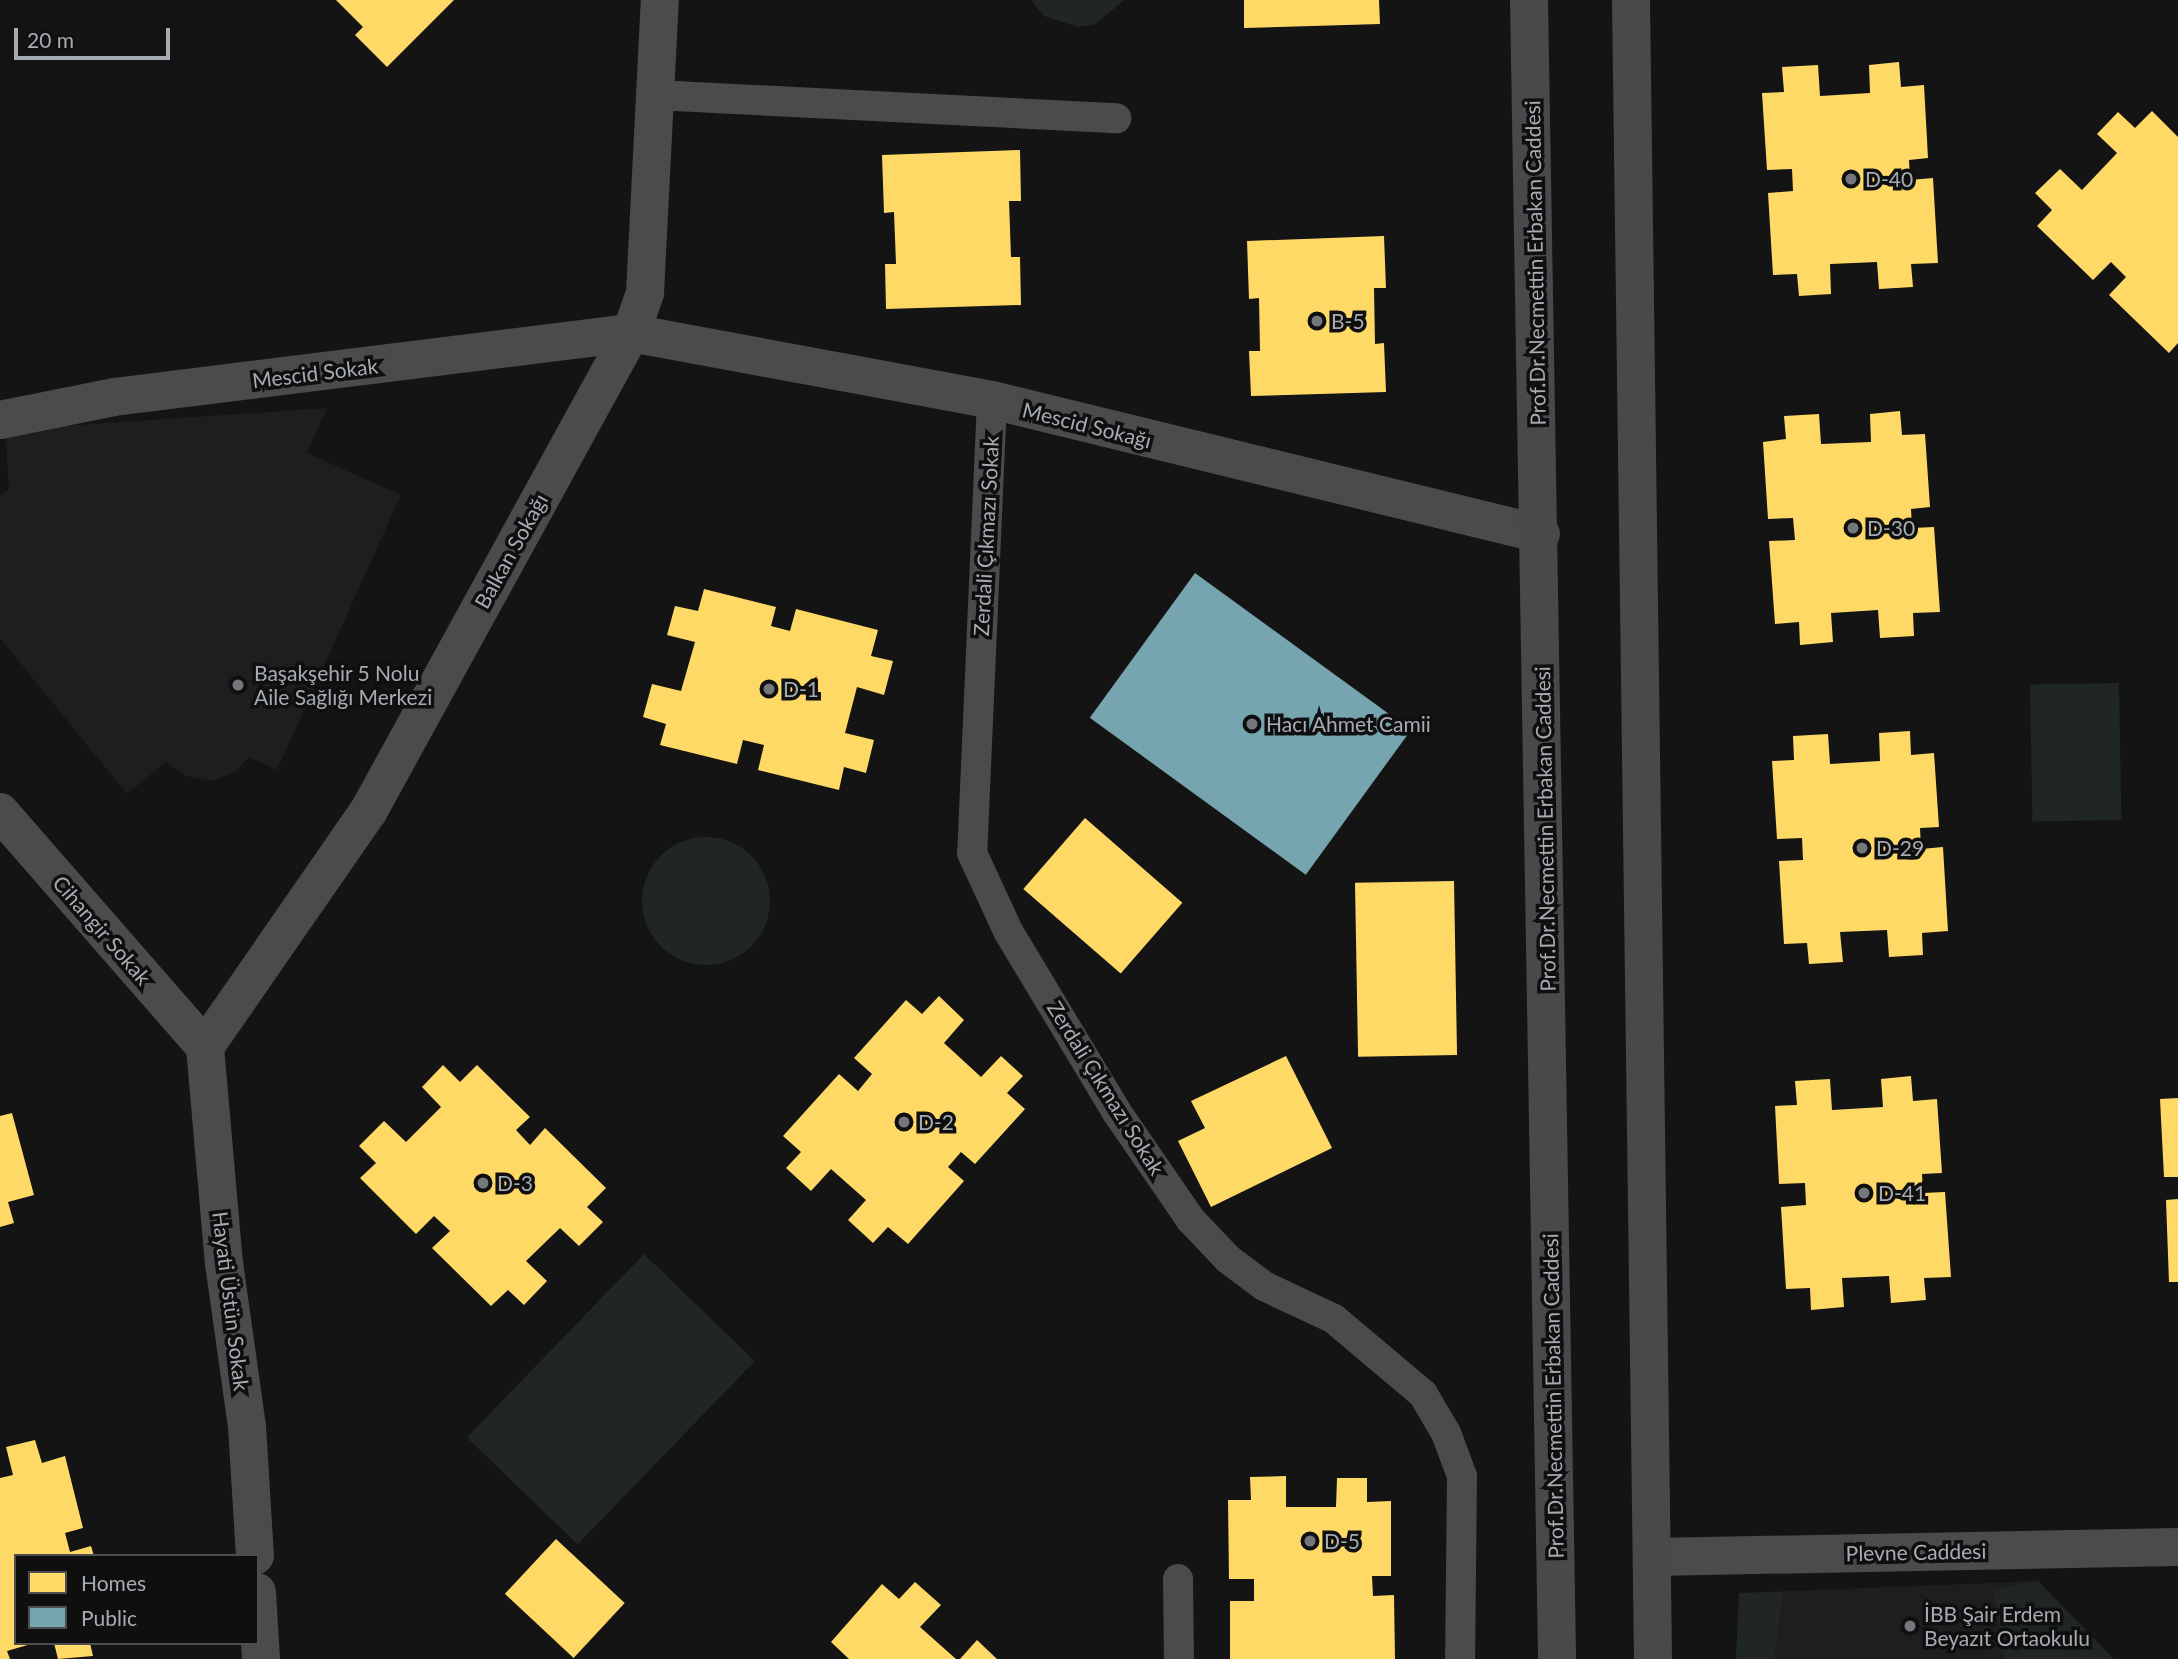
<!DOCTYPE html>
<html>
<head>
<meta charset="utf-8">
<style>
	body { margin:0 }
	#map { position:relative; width:2178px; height:1659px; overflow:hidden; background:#141415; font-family:Lato,sans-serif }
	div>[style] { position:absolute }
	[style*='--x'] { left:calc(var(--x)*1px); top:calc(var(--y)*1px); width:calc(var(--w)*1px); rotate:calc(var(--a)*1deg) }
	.built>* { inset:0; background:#1e1e20 }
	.green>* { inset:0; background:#202621; transform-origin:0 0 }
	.round { border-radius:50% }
	.homes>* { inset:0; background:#ffd966; transform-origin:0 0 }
	.public>* { inset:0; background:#76a5af; transform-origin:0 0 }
	.service>* { height:30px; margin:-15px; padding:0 15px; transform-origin:15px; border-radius:15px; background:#4a4b4d }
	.minor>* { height:38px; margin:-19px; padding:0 19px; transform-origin:19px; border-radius:19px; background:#4a4b4d }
	.tertiary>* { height:38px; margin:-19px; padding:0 19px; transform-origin:19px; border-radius:19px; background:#4a4b4d }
	.secondary>* { height:38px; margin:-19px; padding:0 19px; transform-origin:19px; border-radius:19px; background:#49494b }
	.dots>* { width:19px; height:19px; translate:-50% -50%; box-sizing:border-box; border:4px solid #0f0f10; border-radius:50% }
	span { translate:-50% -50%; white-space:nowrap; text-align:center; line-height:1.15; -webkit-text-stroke:7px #0f0f10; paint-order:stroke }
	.poi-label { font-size:21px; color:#a7acb3 }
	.left { translate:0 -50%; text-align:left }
	.street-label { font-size:21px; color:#a7acb3 }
	.legend { position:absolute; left:14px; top:1554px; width:245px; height:91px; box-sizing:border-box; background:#0f0f10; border:2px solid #4c4e51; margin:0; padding:9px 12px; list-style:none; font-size:21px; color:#a7acb3 }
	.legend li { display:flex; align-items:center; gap:14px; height:35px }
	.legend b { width:35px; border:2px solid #4c4e51 }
	.scale { position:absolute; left:14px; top:28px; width:156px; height:32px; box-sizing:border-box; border:4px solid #a7acb3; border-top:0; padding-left:9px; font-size:21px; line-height:24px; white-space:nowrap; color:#a7acb3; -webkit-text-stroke:5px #0f0f10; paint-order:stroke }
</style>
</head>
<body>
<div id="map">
	<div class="built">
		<div style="clip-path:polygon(327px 408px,307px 453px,401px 495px,277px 770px,249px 757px,235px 772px,212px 781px,186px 776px,166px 762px,127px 794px,0 638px,0 496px,9px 489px,5px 430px)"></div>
		<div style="clip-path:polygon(2038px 1581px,2114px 1659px,1736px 1659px,1739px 1593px)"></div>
	</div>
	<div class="green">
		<div style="clip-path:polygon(1031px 0,1124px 0,1096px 24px,1078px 27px,1044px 16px)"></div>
		<div style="left:2119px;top:683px;width:137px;height:89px;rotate:89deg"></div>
		<div class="round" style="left:642px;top:837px;width:128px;height:128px"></div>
		<div style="left:644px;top:1254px;width:154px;height:255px;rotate:44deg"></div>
		<div style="clip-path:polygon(2038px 1581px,2114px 1659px,2005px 1659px,1993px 1590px)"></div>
		<div style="clip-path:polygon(1783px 1592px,1774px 1659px,1736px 1659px,1739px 1593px)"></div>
	</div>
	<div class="homes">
		<div style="clip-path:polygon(336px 0,454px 0,387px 67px,355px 35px,363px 27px)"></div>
		<div style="clip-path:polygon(1244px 0,1379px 0,1380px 24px,1244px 28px)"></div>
		<div style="clip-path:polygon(1899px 62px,1901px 87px,1924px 85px,1928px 158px,1909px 160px,1910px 180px,1933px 178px,1938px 263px,1911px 264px,1913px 287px,1879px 289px,1877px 262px,1830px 264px,1831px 294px,1799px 296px,1797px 274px,1773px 275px,1768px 193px,1793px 191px,1792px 169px,1767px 170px,1762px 93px,1784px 92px,1782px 67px,1818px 65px,1820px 96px,1870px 93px,1869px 65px)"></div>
		<div style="clip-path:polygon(2152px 111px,2178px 137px,2178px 343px,2169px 353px,2109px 295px,2126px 277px,2111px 262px,2093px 280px,2037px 226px,2052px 210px,2035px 193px,2060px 169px,2082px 190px,2117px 153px,2097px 134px,2118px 112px,2135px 128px)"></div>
		<div style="clip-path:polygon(1020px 150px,1021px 201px,1009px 201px,1011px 257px,1020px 257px,1021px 305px,886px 309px,885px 264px,896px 264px,894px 212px,884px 213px,882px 155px)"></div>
		<div style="clip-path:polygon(1384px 236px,1386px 288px,1374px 288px,1375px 344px,1384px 343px,1386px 392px,1251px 396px,1249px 351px,1260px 351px,1259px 298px,1249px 299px,1247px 241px)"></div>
		<div style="clip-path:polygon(1900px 411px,1902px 435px,1925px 434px,1930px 507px,1911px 509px,1912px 528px,1934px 527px,1940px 612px,1913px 613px,1914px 636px,1880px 638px,1878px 610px,1831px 613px,1833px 642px,1800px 645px,1799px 622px,1775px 624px,1769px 541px,1795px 540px,1793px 518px,1768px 519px,1763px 442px,1786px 439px,1784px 416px,1819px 414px,1821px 444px,1871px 442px,1870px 414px)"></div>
		<div style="clip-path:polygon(704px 589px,776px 607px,771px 626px,790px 631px,796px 609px,878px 630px,871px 656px,893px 661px,884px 695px,857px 687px,845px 733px,874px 740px,866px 773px,844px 767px,839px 790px,758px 770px,764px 745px,743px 740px,737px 764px,660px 745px,666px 724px,643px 717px,652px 684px,681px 691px,695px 642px,667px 635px,675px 606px,698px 611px)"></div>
		<div style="clip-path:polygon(1910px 731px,1911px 755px,1934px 753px,1939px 827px,1920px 828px,1921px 849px,1943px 847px,1948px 931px,1922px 933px,1923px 955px,1889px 957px,1887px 930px,1840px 932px,1843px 962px,1809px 964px,1807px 943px,1784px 944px,1779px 861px,1803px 860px,1802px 838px,1777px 839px,1772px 761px,1794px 760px,1793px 736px,1828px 734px,1830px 764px,1880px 761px,1879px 733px)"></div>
		<div style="left:1085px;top:818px;width:129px;height:94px;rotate:41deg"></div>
		<div style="left:1454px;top:881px;width:174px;height:99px;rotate:89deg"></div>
		<div style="clip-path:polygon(939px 996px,964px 1020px,944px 1043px,981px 1077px,1001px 1056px,1023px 1076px,1007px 1093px,1025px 1109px,975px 1164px,961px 1152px,948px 1167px,964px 1181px,908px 1244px,888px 1227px,873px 1243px,848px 1220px,866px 1200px,831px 1169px,811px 1191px,786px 1168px,801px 1152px,783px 1136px,839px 1074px,858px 1091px,872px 1074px,854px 1058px,906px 1000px,922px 1014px)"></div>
		<div style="clip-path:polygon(1286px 1056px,1332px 1148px,1211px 1207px,1178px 1141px,1205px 1128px,1191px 1101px)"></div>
		<div style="clip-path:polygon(443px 1065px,460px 1082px,477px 1065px,530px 1117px,516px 1130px,530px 1145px,545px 1128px,606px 1188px,587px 1207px,603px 1222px,579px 1246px,560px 1228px,526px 1261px,547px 1281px,524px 1305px,508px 1290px,491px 1306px,432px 1248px,450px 1231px,434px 1216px,416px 1234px,360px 1178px,376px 1163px,359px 1146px,384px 1121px,406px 1142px,441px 1107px,422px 1087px)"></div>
		<div style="clip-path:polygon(1911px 1076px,1913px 1101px,1937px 1099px,1942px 1173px,1922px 1174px,1923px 1193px,1945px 1192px,1951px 1277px,1924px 1278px,1926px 1300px,1891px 1303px,1889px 1276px,1842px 1278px,1844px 1307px,1811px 1310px,1810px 1288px,1786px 1289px,1781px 1207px,1806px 1205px,1805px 1183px,1779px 1184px,1775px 1106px,1797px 1105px,1795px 1081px,1830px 1079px,1832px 1110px,1883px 1107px,1881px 1079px)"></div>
		<div style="clip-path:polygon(2178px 1098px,2178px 1177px,2164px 1177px,2160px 1099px)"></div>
		<div style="clip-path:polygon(12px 1113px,34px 1195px,8px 1202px,14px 1223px,0 1227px,0 1116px)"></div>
		<div style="clip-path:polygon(2178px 1199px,2178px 1282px,2169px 1282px,2166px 1200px)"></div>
		<div style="clip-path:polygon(35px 1440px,42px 1463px,65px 1456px,83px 1528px,65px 1533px,70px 1552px,91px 1546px,94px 1556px,16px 1556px,16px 1643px,31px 1644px,7px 1651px,10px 1659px,0 1659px,0 1478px,13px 1475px,6px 1447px)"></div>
		<div style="clip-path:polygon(1286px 1476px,1286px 1507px,1336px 1507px,1337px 1478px,1367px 1478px,1367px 1502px,1391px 1501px,1391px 1576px,1372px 1576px,1373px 1596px,1394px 1595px,1395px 1659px,1230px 1659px,1230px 1601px,1254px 1601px,1254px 1579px,1229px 1579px,1228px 1500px,1251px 1500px,1250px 1477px)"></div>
		<div style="left:556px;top:1539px;width:94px;height:75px;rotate:43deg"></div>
		<div style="clip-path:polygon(915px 1582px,941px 1605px,920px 1627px,956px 1659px,849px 1659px,831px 1642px,882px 1584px,899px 1599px)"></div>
		<div style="clip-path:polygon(977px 1640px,997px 1659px,960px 1659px)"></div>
		<div style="clip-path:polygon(54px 1643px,90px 1643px,93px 1656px,58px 1659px)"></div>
	</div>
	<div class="public">
		<div style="left:1195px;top:573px;width:267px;height:179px;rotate:36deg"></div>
	</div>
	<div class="service">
		<div style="--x:656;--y:95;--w:461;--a:2.9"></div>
		<div style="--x:992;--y:400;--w:453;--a:92.5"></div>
		<div style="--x:972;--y:853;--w:86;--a:65.2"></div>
		<div style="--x:1008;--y:931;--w:210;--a:59"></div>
		<div style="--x:1116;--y:1111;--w:132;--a:55.5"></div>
		<div style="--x:1191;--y:1220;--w:54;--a:46.5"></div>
		<div style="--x:1228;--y:1259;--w:45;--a:36.9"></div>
		<div style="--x:1264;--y:1286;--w:77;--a:25.2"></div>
		<div style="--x:1334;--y:1319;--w:116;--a:40.1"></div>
		<div style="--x:1423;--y:1394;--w:45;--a:59.5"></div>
		<div style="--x:1446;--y:1433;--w:46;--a:69.6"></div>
		<div style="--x:1462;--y:1476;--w:183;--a:90.6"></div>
		<div style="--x:1178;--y:1579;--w:80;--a:89.3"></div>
	</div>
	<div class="minor">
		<div style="--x:0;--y:420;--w:116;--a:-11.4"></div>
		<div style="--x:114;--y:397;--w:521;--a:-7.06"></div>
		<div style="--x:631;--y:333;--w:367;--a:10.5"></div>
		<div style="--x:992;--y:400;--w:565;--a:13.72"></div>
		<div style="--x:0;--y:812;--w:312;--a:48.9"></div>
		<div style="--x:205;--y:1047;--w:286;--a:-55.3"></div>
		<div style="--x:368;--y:812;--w:546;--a:-61.23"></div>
		<div style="--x:631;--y:333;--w:42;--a:-70.7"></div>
		<div style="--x:645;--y:293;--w:293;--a:-87.1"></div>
		<div style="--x:205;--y:1047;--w:217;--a:85"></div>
		<div style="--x:224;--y:1263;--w:165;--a:82"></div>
		<div style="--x:247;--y:1426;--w:130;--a:86.5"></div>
		<div style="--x:257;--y:1592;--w:67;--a:86.6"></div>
	</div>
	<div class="tertiary">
		<div style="--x:1654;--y:1557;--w:524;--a:-1.09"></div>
	</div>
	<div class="secondary">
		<div style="--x:1529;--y:0;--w:1659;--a:89.03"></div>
		<div style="--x:1631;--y:0;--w:1659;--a:89.24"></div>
	</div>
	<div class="dots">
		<div style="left:1851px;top:179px;background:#74777c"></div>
		<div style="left:1317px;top:321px;background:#74777c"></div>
		<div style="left:1853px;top:528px;background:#74777c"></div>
		<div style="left:238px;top:685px;background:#74777c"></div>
		<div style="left:769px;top:689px;background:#74777c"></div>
		<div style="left:1252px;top:724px;background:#74777c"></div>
		<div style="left:1862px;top:848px;background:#74777c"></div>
		<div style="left:904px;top:1122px;background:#74777c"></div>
		<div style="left:483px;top:1183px;background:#74777c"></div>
		<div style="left:1864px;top:1193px;background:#74777c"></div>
		<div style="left:1310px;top:1541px;background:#74777c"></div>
		<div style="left:1910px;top:1626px;background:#74777c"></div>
	</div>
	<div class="poi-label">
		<span class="left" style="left:1865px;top:179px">D-40</span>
		<span class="left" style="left:1331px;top:321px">B-5</span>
		<span class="left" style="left:1867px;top:528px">D-30</span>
		<span class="left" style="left:254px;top:685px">Başakşehir 5 Nolu<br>Aile Sağlığı Merkezi</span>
		<span class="left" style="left:783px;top:689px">D-1</span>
		<span class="left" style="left:1266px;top:724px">Hacı Ahmet Camii</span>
		<span class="left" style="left:1876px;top:848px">D-29</span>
		<span class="left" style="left:918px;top:1122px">D-2</span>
		<span class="left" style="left:497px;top:1183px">D-3</span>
		<span class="left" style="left:1878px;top:1193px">D-41</span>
		<span class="left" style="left:1324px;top:1541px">D-5</span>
		<span class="left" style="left:1924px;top:1626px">İBB Şair Erdem<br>Beyazıt Ortaokulu</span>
	</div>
	<div class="street-label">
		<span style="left:1535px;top:263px;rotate:-91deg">Prof.Dr.Necmettin Erbakan Caddesi</span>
		<span style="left:315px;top:373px;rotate:-7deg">Mescid Sokak</span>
		<span style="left:1087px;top:425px;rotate:14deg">Mescid Sokağı</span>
		<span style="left:986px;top:536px;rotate:-87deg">Zerdali Çıkmazı Sokak</span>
		<span style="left:511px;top:551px;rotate:-61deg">Balkan Sokağı</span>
		<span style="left:1545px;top:829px;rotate:-91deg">Prof.Dr.Necmettin Erbakan Caddesi</span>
		<span style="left:102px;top:930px;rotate:49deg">Cihangir Sokak</span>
		<span style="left:1106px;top:1088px;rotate:58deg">Zerdali Çıkmazı Sokak</span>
		<span style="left:231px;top:1301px;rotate:83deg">Hayati Üstün Sokak</span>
		<span style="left:1553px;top:1396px;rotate:-91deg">Prof.Dr.Necmettin Erbakan Caddesi</span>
		<span style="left:1916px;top:1552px;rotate:-1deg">Plevne Caddesi</span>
	</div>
	<ul class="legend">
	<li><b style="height:19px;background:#ffd966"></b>Homes</li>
	<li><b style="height:19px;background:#76a5af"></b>Public</li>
	</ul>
	<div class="scale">20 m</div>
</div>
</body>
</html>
